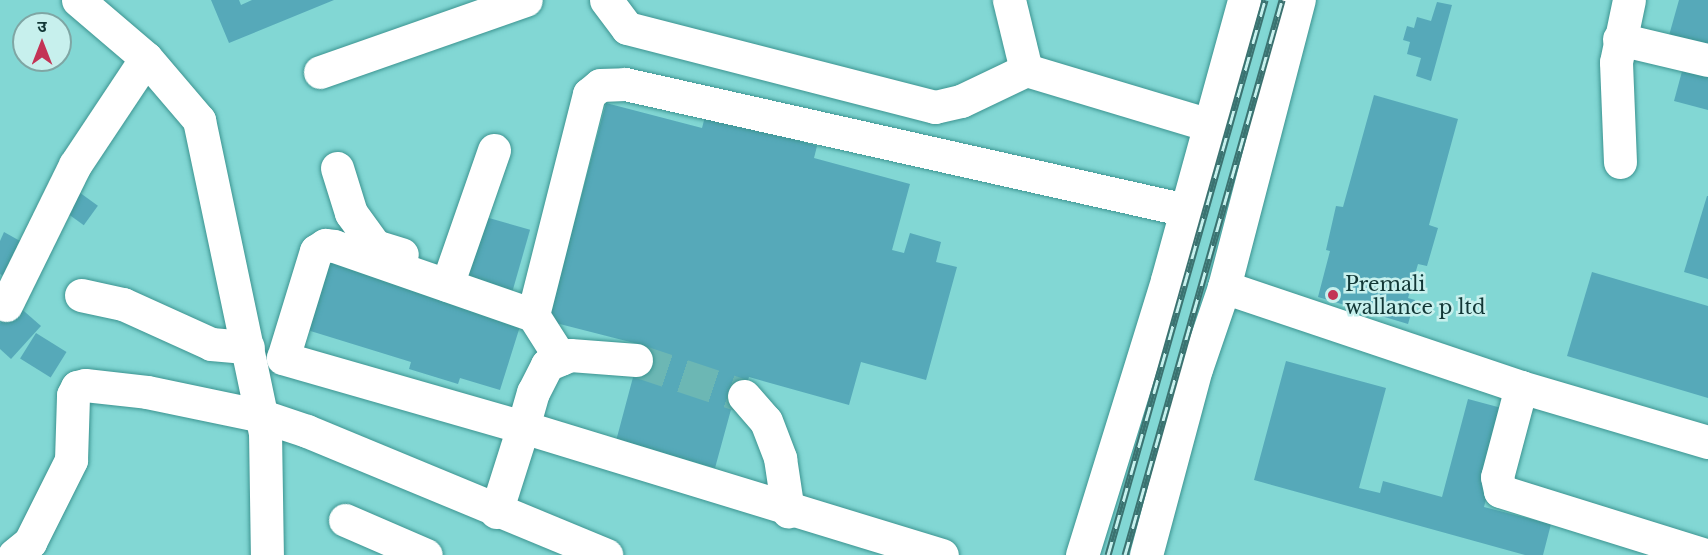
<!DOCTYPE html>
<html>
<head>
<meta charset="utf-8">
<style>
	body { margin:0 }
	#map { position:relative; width:1708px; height:555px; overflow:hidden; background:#82d7d4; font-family:"Libre Baskerville","Noto Sans Devanagari",serif }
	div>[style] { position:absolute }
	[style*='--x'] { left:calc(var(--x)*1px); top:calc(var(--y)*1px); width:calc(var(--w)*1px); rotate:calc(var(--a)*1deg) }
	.building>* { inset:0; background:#56a9b9; transform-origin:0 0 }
	.minor-tunnel>* { height:33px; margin-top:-16.5px; transform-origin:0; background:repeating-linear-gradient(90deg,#6cb7b4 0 33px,transparent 0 49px) }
	.roads { filter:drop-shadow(0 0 2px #3c9491) drop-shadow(0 0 2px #3c9491) }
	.minor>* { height:33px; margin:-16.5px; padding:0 16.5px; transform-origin:16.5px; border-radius:16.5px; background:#fff }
	.major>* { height:33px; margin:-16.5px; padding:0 16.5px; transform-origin:16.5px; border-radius:16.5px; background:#fff }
	.rail>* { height:7px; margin-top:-3.5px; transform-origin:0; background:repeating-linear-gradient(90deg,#c7f0ed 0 14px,#3b7270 0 28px); box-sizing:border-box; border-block:2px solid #3b7270 }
	.dots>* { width:16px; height:16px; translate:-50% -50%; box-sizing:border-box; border:3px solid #c7f0ed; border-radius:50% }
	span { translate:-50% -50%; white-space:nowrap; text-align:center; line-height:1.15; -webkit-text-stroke:5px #c7f0ed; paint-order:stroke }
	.poi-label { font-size:20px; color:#123736 }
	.left { translate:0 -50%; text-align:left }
	.north { position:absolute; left:12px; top:12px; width:60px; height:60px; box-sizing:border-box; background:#c7f0ed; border:2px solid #7fa6a4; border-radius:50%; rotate:0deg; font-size:16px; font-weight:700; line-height:24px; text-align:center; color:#123736 }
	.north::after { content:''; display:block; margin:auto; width:21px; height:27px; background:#c33355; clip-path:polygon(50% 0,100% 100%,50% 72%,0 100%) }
</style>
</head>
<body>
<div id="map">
	<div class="building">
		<div style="clip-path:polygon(211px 0,239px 0,241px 5px,252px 0,334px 0,229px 43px)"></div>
		<div style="clip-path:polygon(1679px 0,1708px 0,1708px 51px,1668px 39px)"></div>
		<div style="clip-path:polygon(1437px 2px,1452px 5px,1431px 81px,1416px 76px,1421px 58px,1407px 54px,1410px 42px,1403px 40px,1407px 26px,1414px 28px,1417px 17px,1431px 21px)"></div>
		<div style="clip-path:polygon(1684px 64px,1708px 70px,1708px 110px,1674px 101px)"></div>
		<div style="clip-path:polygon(1374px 95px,1458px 119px,1429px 225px,1438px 228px,1427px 266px,1418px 264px,1408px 298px,1415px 300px,1408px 324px,1318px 297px,1330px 251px,1326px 250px,1336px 206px,1343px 207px)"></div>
		<div style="clip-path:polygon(606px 103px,702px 128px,706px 113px,817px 146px,814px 158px,910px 184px,892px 250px,904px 253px,910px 233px,941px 242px,936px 262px,957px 267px,926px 380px,861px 362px,849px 405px,749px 377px,743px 397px,735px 395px,715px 468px,616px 441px,636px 366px,638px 344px,548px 321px)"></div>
		<div style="left:72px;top:187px;width:32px;height:24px;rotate:36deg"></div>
		<div style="clip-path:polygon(1707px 196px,1708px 196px,1708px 279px,1684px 272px)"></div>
		<div style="left:482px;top:216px;width:50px;height:66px;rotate:16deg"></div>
		<div style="clip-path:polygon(4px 232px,29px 246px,11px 280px,0 274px,0 241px)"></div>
		<div style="clip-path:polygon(327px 259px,522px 320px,500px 390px,460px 378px,458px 384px,409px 369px,411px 362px,304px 329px)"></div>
		<div style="clip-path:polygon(1592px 272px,1708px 306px,1708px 398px,1567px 356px)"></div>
		<div style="clip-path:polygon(17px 305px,41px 326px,11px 359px,0 349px,0 323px)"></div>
		<div style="left:36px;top:333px;width:36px;height:30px;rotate:32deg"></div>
		<div style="clip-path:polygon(1286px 361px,1386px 388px,1359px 488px,1380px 493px,1383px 481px,1442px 497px,1468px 399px,1509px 410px,1484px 507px,1551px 524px,1543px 555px,1525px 555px,1254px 480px)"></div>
	</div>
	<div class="minor-tunnel">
		<div style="--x:636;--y:360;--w:114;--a:18.4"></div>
	</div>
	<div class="roads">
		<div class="minor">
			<div style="--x:78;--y:0;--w:89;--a:40.5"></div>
			<div style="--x:146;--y:58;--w:82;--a:49.5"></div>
			<div style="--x:199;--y:120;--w:319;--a:78.1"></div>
			<div style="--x:265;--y:432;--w:123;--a:89.1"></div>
			<div style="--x:606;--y:0;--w:35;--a:53"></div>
			<div style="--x:627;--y:28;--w:318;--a:14.4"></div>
			<div style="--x:935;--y:107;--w:27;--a:-13"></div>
			<div style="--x:961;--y:101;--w:72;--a:-25.5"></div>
			<div style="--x:1026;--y:70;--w:191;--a:16.7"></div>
			<div style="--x:1009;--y:0;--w:72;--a:76.3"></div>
			<div style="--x:1619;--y:39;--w:91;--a:13.3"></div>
			<div style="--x:320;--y:72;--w:218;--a:-19.3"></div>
			<div style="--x:1620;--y:162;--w:100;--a:-92.3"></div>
			<div style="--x:1616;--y:62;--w:63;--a:-78.2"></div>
			<div style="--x:337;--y:168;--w:47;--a:72.7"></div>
			<div style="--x:351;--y:213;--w:41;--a:54"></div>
			<div style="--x:375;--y:246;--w:28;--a:17"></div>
			<div style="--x:447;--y:285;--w:143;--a:-70.8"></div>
			<div style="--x:1224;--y:287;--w:313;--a:18.6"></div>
			<div style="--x:1521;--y:387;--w:195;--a:16.4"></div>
			<div style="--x:81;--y:295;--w:43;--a:12.1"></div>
			<div style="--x:123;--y:304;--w:97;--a:24.4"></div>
			<div style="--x:211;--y:344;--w:37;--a:5"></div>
			<div style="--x:6;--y:305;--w:156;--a:-63.8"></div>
			<div style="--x:75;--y:165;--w:128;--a:-56.4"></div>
			<div style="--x:533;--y:315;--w:228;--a:-75.8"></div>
			<div style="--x:589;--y:94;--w:14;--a:-39"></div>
			<div style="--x:600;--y:85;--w:25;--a:-2"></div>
			<div style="--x:625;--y:84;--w:575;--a:12.66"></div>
			<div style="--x:636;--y:360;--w:66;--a:-175.7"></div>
			<div style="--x:570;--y:355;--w:25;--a:157"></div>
			<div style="--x:547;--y:365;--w:30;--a:117"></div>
			<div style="--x:533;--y:392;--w:36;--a:106"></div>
			<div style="--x:523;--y:427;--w:438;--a:17"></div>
			<div style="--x:1521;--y:387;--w:93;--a:104.9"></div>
			<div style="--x:1497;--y:477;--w:14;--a:78"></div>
			<div style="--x:1500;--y:491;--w:216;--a:17.3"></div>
			<div style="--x:744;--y:396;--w:33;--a:49"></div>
			<div style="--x:766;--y:421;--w:40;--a:69"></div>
			<div style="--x:780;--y:458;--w:54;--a:81.4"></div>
			<div style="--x:496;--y:512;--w:89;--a:-72.4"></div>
			<div style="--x:523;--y:427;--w:250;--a:-164"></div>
			<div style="--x:283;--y:358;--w:112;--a:-72.9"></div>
			<div style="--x:316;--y:251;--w:11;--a:-34"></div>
			<div style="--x:325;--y:245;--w:9;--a:6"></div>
			<div style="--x:334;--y:246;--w:211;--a:19.1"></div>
			<div style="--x:533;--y:315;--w:52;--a:57.5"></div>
			<div style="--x:345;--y:520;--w:88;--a:23.4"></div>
			<div style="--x:14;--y:555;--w:21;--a:-39"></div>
			<div style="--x:30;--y:542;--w:92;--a:-63.4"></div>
			<div style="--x:71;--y:460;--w:65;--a:-88.2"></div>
			<div style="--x:73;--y:395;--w:9;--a:-63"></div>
			<div style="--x:77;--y:387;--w:8;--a:-14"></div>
			<div style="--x:85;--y:385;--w:62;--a:6.4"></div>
			<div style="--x:147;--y:392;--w:117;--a:11.8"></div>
			<div style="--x:262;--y:416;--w:47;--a:18.4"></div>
			<div style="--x:307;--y:431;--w:324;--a:22.5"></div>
		</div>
		<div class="major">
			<div style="--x:1082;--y:555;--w:288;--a:-72.8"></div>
			<div style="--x:1167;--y:280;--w:290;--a:-74.6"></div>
			<div style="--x:1146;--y:555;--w:193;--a:-75"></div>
			<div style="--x:1196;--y:369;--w:87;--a:-71.1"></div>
			<div style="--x:1224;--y:287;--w:297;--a:-75.4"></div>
		</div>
	</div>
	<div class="rail">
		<div style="--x:1108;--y:555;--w:577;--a:-74.2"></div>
		<div style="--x:1125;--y:555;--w:577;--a:-74.2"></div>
	</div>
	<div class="dots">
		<div style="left:1333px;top:295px;background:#c33355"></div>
	</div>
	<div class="poi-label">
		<span class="left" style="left:1345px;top:296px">Premali<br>wallance p ltd</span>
	</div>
	<div class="north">उ</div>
</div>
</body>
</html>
